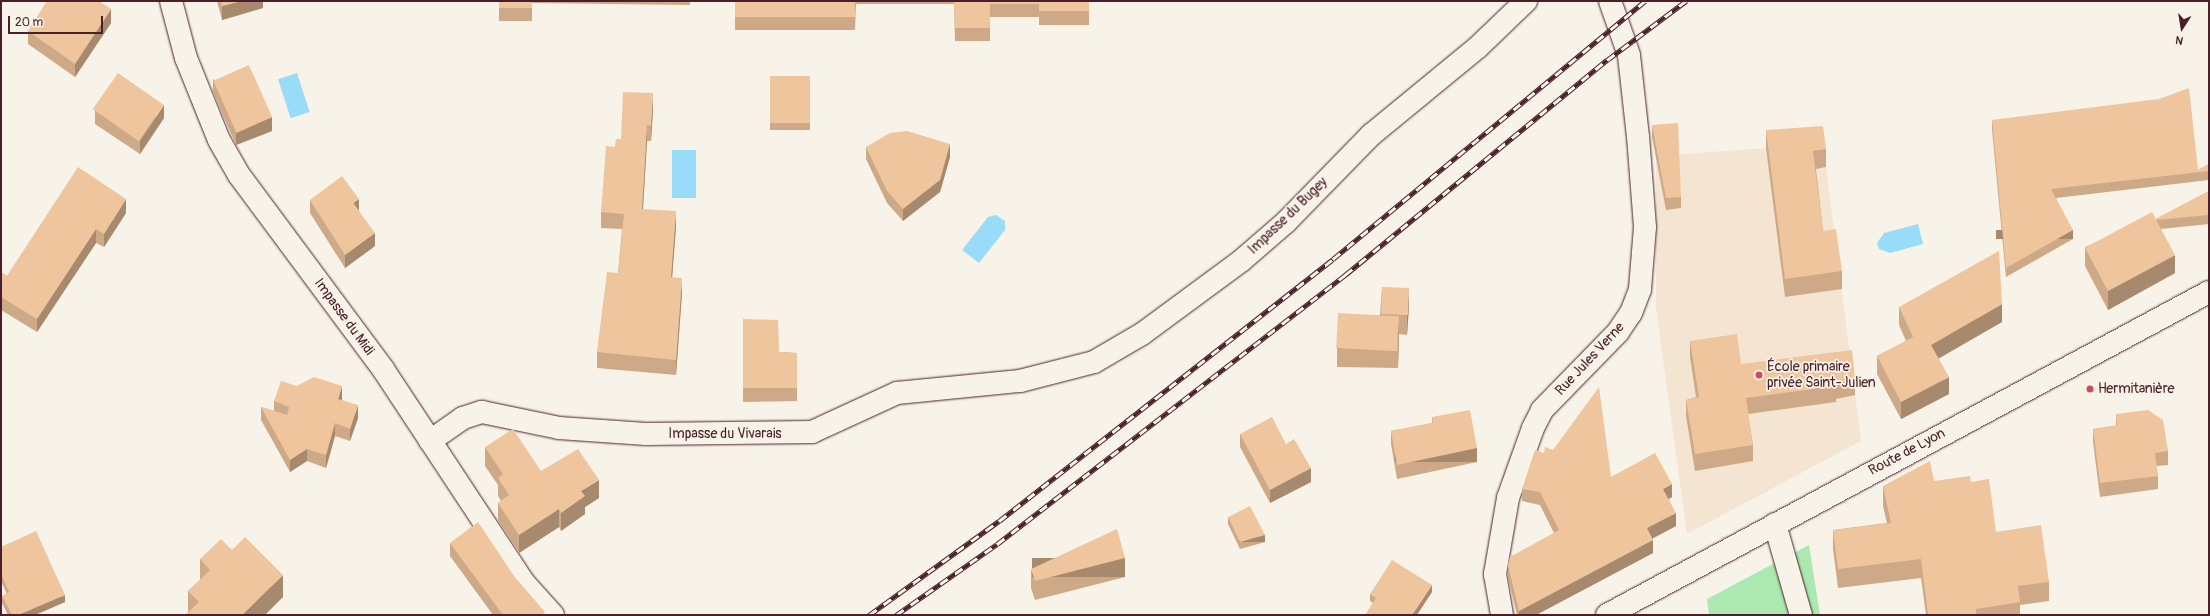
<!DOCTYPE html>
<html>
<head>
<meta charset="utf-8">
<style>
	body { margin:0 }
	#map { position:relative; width:2210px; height:616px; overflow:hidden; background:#f7f3e8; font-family:Pangolin,sans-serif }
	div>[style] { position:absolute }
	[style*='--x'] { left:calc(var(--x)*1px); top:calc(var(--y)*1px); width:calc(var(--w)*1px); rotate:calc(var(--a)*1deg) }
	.built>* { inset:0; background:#f4e5d2 }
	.green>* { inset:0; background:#abe9b0 }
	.water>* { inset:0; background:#98dcfa; transform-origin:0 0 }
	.roads { filter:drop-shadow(0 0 1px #4a1f2b) drop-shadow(0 0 1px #4a1f2b) }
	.minor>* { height:22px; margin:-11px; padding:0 11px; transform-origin:11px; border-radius:11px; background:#f7f3e8 }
	.secondary>* { height:22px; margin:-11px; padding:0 11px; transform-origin:11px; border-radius:11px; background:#f7f3e8 }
	.rail>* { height:4.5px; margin-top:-2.25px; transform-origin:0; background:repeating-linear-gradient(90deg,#f7f3e8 0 9px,#4a1f2b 0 18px); box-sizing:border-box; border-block:1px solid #4a1f2b }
	.wall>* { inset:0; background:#cda987; transform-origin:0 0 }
	.shaded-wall>* { inset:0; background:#a78a6e; transform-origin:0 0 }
	.building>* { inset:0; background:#eec59d; transform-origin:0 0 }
	.dots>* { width:11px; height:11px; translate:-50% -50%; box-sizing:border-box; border:2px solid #f7f3e8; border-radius:50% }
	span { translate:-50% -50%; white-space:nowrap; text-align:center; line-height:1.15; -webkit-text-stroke:3.5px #f7f3e8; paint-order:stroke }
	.street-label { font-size:14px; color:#4a1f2b }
	.poi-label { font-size:14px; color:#4a1f2b }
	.left { translate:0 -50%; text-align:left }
	.frame { position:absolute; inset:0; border:2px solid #4a1f2b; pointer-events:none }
	.north { position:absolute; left:2162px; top:8px; width:40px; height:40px; -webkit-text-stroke:3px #f7f3e8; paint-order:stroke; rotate:192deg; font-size:11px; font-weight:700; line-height:16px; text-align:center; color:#4a1f2b }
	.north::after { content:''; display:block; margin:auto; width:14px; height:18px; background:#4a1f2b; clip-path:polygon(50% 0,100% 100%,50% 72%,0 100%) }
	.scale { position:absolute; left:8px; top:16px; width:95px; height:18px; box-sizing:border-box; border:2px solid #4a1f2b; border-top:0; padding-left:5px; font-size:12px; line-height:14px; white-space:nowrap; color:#4a1f2b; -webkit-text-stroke:3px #f7f3e8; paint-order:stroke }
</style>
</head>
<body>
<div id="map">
	<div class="built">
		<div style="clip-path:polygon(1823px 144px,1861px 441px,1687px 534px,1656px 308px,1656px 156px)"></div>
	</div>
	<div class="green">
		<div style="clip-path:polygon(1809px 545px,1820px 615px,1709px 615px,1707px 599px)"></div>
	</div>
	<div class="water">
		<div style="left:297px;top:73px;width:41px;height:20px;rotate:72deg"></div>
		<div style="left:672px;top:150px;width:24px;height:48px"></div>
		<div style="clip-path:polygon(996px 215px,1005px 221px,1005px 230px,979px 263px,962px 250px,988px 217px)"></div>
		<div style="clip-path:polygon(1918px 224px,1923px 244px,1890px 253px,1879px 249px,1877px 243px,1884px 233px)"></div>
	</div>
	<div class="roads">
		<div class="minor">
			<div style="--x:171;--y:1;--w:59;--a:75.3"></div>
			<div style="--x:186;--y:58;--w:88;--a:68.1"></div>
			<div style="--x:219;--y:140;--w:40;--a:60.3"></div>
			<div style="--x:239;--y:175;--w:242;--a:53.4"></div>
			<div style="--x:383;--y:369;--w:256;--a:56.6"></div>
			<div style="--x:524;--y:583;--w:43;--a:47.8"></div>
			<div style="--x:430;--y:441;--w:40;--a:-34.9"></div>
			<div style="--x:463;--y:418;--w:20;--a:-18"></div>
			<div style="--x:482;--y:412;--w:79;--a:11.7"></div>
			<div style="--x:559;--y:428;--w:87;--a:3.9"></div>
			<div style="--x:646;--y:434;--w:166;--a:-0.7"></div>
			<div style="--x:812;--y:432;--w:94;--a:-24.6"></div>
			<div style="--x:897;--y:393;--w:124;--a:-5.6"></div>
			<div style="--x:1020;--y:381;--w:76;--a:-14.4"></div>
			<div style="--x:1094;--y:362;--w:56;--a:-30.3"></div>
			<div style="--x:1142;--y:334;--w:123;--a:-36.4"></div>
			<div style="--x:1241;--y:261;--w:60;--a:-40.9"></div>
			<div style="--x:1286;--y:222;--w:122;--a:-45.7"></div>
			<div style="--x:1371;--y:135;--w:137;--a:-39.4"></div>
			<div style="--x:1477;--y:48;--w:68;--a:-43.8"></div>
			<div style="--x:1775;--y:524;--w:95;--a:74.1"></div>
			<div style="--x:1502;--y:615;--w:42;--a:-99.7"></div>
			<div style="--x:1495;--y:574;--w:77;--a:-80.3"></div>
			<div style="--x:1508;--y:498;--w:74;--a:-70.3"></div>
			<div style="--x:1533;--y:428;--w:20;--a:-63"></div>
			<div style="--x:1542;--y:410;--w:109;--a:-45.7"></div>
			<div style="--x:1618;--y:332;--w:23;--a:-56"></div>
			<div style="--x:1631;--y:313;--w:26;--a:-69"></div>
			<div style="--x:1640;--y:289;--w:62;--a:-85.4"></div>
			<div style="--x:1645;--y:227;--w:90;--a:-94.4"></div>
			<div style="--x:1638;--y:137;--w:82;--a:-96.3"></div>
			<div style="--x:1629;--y:55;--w:57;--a:-109.4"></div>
		</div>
		<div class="secondary">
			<div style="--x:1607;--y:615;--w:683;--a:-28.22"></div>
		</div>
	</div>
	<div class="rail">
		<div style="--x:869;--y:615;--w:160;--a:-35.9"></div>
		<div style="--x:999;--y:521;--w:424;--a:-38.1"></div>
		<div style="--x:1333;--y:259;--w:405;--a:-39.6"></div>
		<div style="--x:896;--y:615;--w:123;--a:-35.1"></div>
		<div style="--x:997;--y:544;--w:440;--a:-37.7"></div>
		<div style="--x:1345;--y:275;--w:339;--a:-39.4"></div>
		<div style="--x:1607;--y:60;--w:99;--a:-36.8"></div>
	</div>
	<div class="wall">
		<div style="clip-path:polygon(217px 1px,263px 1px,263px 8px,222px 20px)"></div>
		<div style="clip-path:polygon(499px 1px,690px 1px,690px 5px,532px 3px,532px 21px,499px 21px)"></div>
		<div style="clip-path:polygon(735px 1px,1089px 1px,1089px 25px,1039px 25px,1039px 17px,990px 17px,990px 41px,955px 41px,954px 4px,856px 4px,855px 30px,735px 30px)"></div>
		<div style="clip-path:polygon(111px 23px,75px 77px,28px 44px,28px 31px)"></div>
		<div style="left:770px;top:76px;width:40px;height:54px"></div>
		<div style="clip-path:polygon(213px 79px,272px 131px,236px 145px,213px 93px)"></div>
		<div style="clip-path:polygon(653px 109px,651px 141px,647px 141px,643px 209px,676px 226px,672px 277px,682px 293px,676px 375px,597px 368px,597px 352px,618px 273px,622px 229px,601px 228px,601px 212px,621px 139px)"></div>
		<div style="clip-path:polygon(95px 110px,164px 118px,140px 154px,95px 124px)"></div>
		<div style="clip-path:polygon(1992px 120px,2198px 170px,2209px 164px,2209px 180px,2056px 198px,2073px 239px,2006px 277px,1992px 130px)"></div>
		<div style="clip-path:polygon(1652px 125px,1681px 197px,1681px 208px,1666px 210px,1652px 137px)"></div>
		<div style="clip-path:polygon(1766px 130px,1826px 149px,1826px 167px,1816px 169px,1823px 231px,1842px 271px,1842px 289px,1785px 297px,1766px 148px)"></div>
		<div style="clip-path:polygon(866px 147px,950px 157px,940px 192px,903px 221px,887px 203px,866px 159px)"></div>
		<div style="clip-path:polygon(2209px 191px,2209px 224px,2161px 229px,2175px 273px,2108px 310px,2085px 266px,2085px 247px,2156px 219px)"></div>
		<div style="clip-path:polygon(310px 200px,359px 211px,375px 246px,345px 268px,310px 213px)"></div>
		<div style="clip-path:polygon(126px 213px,104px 247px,96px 243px,37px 332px,1px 310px,1px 272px,7px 276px)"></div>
		<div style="clip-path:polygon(1382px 287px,1409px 306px,1407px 335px,1399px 334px,1398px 368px,1337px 367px,1337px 348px,1380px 315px)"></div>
		<div style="clip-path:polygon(1899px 307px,2002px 322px,1938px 358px,1949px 394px,1901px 419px,1877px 374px,1877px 356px,1906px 341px,1899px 325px)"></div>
		<div style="clip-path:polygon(743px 319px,779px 352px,797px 353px,797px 401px,743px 402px)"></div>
		<div style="clip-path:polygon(1690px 341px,1741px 364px,1855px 379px,1855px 395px,1836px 399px,1836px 402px,1748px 414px,1753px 445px,1753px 461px,1695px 471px,1686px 416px,1686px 400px,1696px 397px,1690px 357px)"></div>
		<div style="clip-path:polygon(297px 386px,342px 399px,342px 400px,358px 418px,350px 441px,335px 436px,326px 468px,307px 461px,290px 472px,261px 420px,261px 407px,274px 411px,274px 401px)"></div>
		<div style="clip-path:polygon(2116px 414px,2168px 451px,2168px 465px,2156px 466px,2158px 476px,2158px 489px,2100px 497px,2093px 442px,2093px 429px,2116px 426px)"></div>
		<div style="clip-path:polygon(1432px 417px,1477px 462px,1397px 479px,1391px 444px,1391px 431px,1432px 423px)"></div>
		<div style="clip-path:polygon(1240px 434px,1286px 444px,1311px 482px,1270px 503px,1240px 447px)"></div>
		<div style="clip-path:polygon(485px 447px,541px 471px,599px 498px,585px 507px,585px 514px,561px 531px,559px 527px,519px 553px,498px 521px,498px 503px,501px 501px,498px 496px,498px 485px,485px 466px)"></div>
		<div style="clip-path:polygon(1544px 453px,1611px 477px,1672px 497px,1669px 499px,1676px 526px,1652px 539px,1653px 553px,1536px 615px,1517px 615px,1508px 578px,1508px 565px,1554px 533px,1540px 505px,1522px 501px,1522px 489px)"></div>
		<div style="clip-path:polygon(1934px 481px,1971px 482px,1996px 532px,2049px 582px,2049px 601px,2020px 605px,2020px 615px,1926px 615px,1921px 578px,1838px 588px,1833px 549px,1833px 530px,1887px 523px,1883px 506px,1883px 486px)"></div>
		<div style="clip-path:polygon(1228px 517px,1265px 542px,1240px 549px,1228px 524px)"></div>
		<div style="clip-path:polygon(450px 543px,545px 615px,493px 615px,450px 556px)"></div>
		<div style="clip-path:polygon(1px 547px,65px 602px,35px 615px,8px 615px,2px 603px,2px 596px,7px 594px,1px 581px)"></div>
		<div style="clip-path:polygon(232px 550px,283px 597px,188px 612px,188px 591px,200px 580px,200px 559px)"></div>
		<div style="clip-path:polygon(1031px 569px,1125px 577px,1035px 600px,1031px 588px)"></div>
		<div style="clip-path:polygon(1432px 592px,1373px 603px,1370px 601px,1370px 594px)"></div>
	</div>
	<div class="shaded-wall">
		<div style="clip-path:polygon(242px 1px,263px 1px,263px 8px,222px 20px,222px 6px)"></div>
		<div style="clip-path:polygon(111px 9px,111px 23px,75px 77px,75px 64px)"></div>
		<div style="clip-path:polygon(653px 93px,653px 109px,651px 141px,651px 126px)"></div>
		<div style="clip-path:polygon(164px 105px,164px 118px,140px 154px,140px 141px)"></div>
		<div style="clip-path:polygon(272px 117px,272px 131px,236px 145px,236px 131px)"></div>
		<div style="clip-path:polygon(647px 125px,647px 141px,642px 224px,642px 209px)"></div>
		<div style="clip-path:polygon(950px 144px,950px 157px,940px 192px,903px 221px,903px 209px)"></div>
		<div style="clip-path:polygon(126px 199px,126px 213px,104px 247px,104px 234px)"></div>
		<div style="clip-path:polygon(359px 199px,359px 211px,353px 203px)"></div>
		<div style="clip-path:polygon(676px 211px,676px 226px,671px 293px,671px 277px)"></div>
		<div style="clip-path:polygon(96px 229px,96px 243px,37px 332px,37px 319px)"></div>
		<div style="left:2073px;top:230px;width:9px;height:77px;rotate:90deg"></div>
		<div style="clip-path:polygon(375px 233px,375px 246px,345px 268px,345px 255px)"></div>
		<div style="clip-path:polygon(2175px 255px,2175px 273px,2108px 310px,2108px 291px)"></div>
		<div style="clip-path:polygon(682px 278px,682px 293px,676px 375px,676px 360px)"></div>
		<div style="clip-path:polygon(1409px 288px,1409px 306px,1407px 335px,1407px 317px)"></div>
		<div style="clip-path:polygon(2002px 304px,2002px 322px,1931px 363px,1931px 345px)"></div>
		<div style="clip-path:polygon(1399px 316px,1399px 334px,1398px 368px,1398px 350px)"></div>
		<div style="clip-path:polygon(1949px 377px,1949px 394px,1901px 419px,1901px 402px)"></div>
		<div style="clip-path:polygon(342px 386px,342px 399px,338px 412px,338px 399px)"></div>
		<div style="clip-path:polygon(358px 405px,358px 418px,350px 441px,350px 429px)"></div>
		<div style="clip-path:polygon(335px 423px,335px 436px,326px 468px,326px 455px)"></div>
		<div style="left:1477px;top:448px;width:14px;height:82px;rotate:90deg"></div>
		<div style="clip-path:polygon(307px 449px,307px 461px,290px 472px,290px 460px)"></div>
		<div style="clip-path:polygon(1311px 468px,1311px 482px,1270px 503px,1270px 490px)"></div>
		<div style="clip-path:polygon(599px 480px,599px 498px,585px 507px,585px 514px,561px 531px,561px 513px,581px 491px)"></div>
		<div style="clip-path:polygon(1672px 484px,1672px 497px,1663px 502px,1663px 489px)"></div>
		<div style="clip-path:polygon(559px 509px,559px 527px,519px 553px,519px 535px)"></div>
		<div style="clip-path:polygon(1676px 513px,1676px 526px,1647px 541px,1647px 528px)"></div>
		<div style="left:1265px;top:535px;width:7px;height:26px;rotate:90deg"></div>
		<div style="clip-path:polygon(1653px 540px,1653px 553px,1536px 615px,1519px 615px,1519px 611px)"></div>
		<div style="left:1125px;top:558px;width:19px;height:93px;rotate:90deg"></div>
		<div style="clip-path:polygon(283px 575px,283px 597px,265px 615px,242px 615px)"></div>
		<div style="clip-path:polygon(1432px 585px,1432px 592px,1417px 615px,1412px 615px)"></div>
		<div style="clip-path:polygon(65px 595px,65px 602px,35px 615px,18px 615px)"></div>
	</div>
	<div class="building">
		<div style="clip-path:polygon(47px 1px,99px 1px,111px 9px,75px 64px,28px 31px)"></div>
		<div style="clip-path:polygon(221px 1px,242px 1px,222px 6px)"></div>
		<div style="left:499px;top:1px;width:33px;height:7px"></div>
		<div style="left:735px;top:1px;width:120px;height:16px"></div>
		<div style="clip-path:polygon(954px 1px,1089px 1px,1089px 11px,1039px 11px,1039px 4px,990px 4px,990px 28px,955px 28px)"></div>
		<div style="left:249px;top:65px;width:57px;height:39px;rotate:66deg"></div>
		<div style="left:118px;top:73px;width:56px;height:44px;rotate:35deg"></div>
		<div style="left:770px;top:76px;width:40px;height:47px"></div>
		<div style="clip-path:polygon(2189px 88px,2198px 170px,2209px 164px,2209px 171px,2051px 189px,2073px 230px,2006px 268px,1992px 120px,2159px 99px)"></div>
		<div style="clip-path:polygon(623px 92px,653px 93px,651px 126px,647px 125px,642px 209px,676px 211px,671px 277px,682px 278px,676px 360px,597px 352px,607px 272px,618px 273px,624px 214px,601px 212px,606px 146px,615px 147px,616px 139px,621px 139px)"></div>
		<div style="clip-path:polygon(1678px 123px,1681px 197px,1666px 198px,1652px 125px)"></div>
		<div style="clip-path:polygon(1823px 126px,1826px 149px,1813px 151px,1823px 231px,1836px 229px,1842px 271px,1785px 279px,1766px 130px)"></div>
		<div style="clip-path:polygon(907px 131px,950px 144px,940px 180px,903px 209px,887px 191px,866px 147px,890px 133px)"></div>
		<div style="clip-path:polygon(78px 167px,126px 199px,104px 234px,96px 229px,37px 319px,1px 297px,1px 285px)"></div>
		<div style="clip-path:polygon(342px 176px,359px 199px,353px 203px,375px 233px,345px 255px,310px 200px)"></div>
		<div style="clip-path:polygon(2209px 191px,2209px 215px,2156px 220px,2156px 219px)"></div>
		<div style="left:2152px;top:212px;width:49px;height:76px;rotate:62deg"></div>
		<div style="clip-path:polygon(1999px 251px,2002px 304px,1931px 345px,1949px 377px,1901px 402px,1877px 356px,1913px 337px,1899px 307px)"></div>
		<div style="clip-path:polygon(1px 272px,7px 276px,1px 285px)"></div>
		<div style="left:1382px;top:287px;width:27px;height:27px;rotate:2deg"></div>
		<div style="left:1338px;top:313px;width:61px;height:35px;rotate:3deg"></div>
		<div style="clip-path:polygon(743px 319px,778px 320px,779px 352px,797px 353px,797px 388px,743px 388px)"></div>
		<div style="clip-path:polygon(1737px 334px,1741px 364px,1852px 350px,1855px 379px,1836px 383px,1836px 386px,1746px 398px,1753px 445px,1695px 454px,1686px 400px,1699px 397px,1690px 341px)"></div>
		<div style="clip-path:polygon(314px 377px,342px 386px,338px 399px,358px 405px,350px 429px,335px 423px,326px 455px,307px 449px,290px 460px,261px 407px,287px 415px,289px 407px,274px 401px,281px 381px,297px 386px)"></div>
		<div style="clip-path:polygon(1599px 387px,1611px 477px,1655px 453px,1672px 484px,1663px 489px,1676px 513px,1647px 528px,1653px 540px,1519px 611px,1508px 565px,1510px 557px,1559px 530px,1540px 492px,1522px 489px,1535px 450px,1544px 453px,1545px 447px,1553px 450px)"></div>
		<div style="clip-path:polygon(1470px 410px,1477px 448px,1397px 465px,1391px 431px,1433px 423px,1432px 417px)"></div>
		<div style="clip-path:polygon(2148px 410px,2163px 420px,2168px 451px,2155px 453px,2158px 476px,2100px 483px,2093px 429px,2117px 425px,2116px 414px)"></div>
		<div style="clip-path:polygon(1272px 417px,1286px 444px,1294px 439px,1311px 468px,1270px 490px,1240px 434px)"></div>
		<div style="clip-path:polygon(513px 429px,541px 471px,578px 449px,599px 480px,581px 491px,585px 496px,561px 513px,559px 509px,519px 535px,498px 503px,509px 495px,498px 478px,503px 474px,485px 447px)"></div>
		<div style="clip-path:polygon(1930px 461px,1934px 481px,1970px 476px,1971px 482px,1989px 479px,1996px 532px,2041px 525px,2049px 582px,2018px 586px,2020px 602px,1976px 609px,1976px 615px,1928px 615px,1921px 559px,1838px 569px,1833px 530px,1891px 523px,1883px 486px)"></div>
		<div style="clip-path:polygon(1250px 506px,1265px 535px,1240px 542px,1228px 517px)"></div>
		<div style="clip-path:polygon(478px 522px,514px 576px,545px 612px,542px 615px,503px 615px,450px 543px)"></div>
		<div style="clip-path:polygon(1117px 529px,1125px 558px,1035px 581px,1031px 569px)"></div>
		<div style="clip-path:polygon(36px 531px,65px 595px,18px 615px,12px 615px,2px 596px,9px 592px,1px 574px,1px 547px)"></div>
		<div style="clip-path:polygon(245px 537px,283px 575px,242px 615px,185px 615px,199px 602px,188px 591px,210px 570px,200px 559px,221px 539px,232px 550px)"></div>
		<div style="clip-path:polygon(1392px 560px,1432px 585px,1412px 615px,1365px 615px,1376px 598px,1370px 594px)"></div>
	</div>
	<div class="dots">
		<div style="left:1759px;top:375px;background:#d1495b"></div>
		<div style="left:2090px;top:389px;background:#d1495b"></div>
	</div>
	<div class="street-label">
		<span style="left:1288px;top:216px;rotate:-44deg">Impasse du Bugey</span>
		<span style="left:344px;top:317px;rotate:54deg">Impasse du Midi</span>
		<span style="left:1590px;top:359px;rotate:-47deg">Rue Jules Verne</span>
		<span style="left:725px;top:434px">Impasse du Vivarais</span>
		<span style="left:1907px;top:452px;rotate:-28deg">Route de Lyon</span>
	</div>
	<div class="poi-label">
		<span class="left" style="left:1767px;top:375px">École primaire<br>privée Saint-Julien</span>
		<span class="left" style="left:2098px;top:389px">Hermitanière</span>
	</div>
	<div class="frame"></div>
	<div class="north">N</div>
	<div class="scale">20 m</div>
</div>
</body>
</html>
